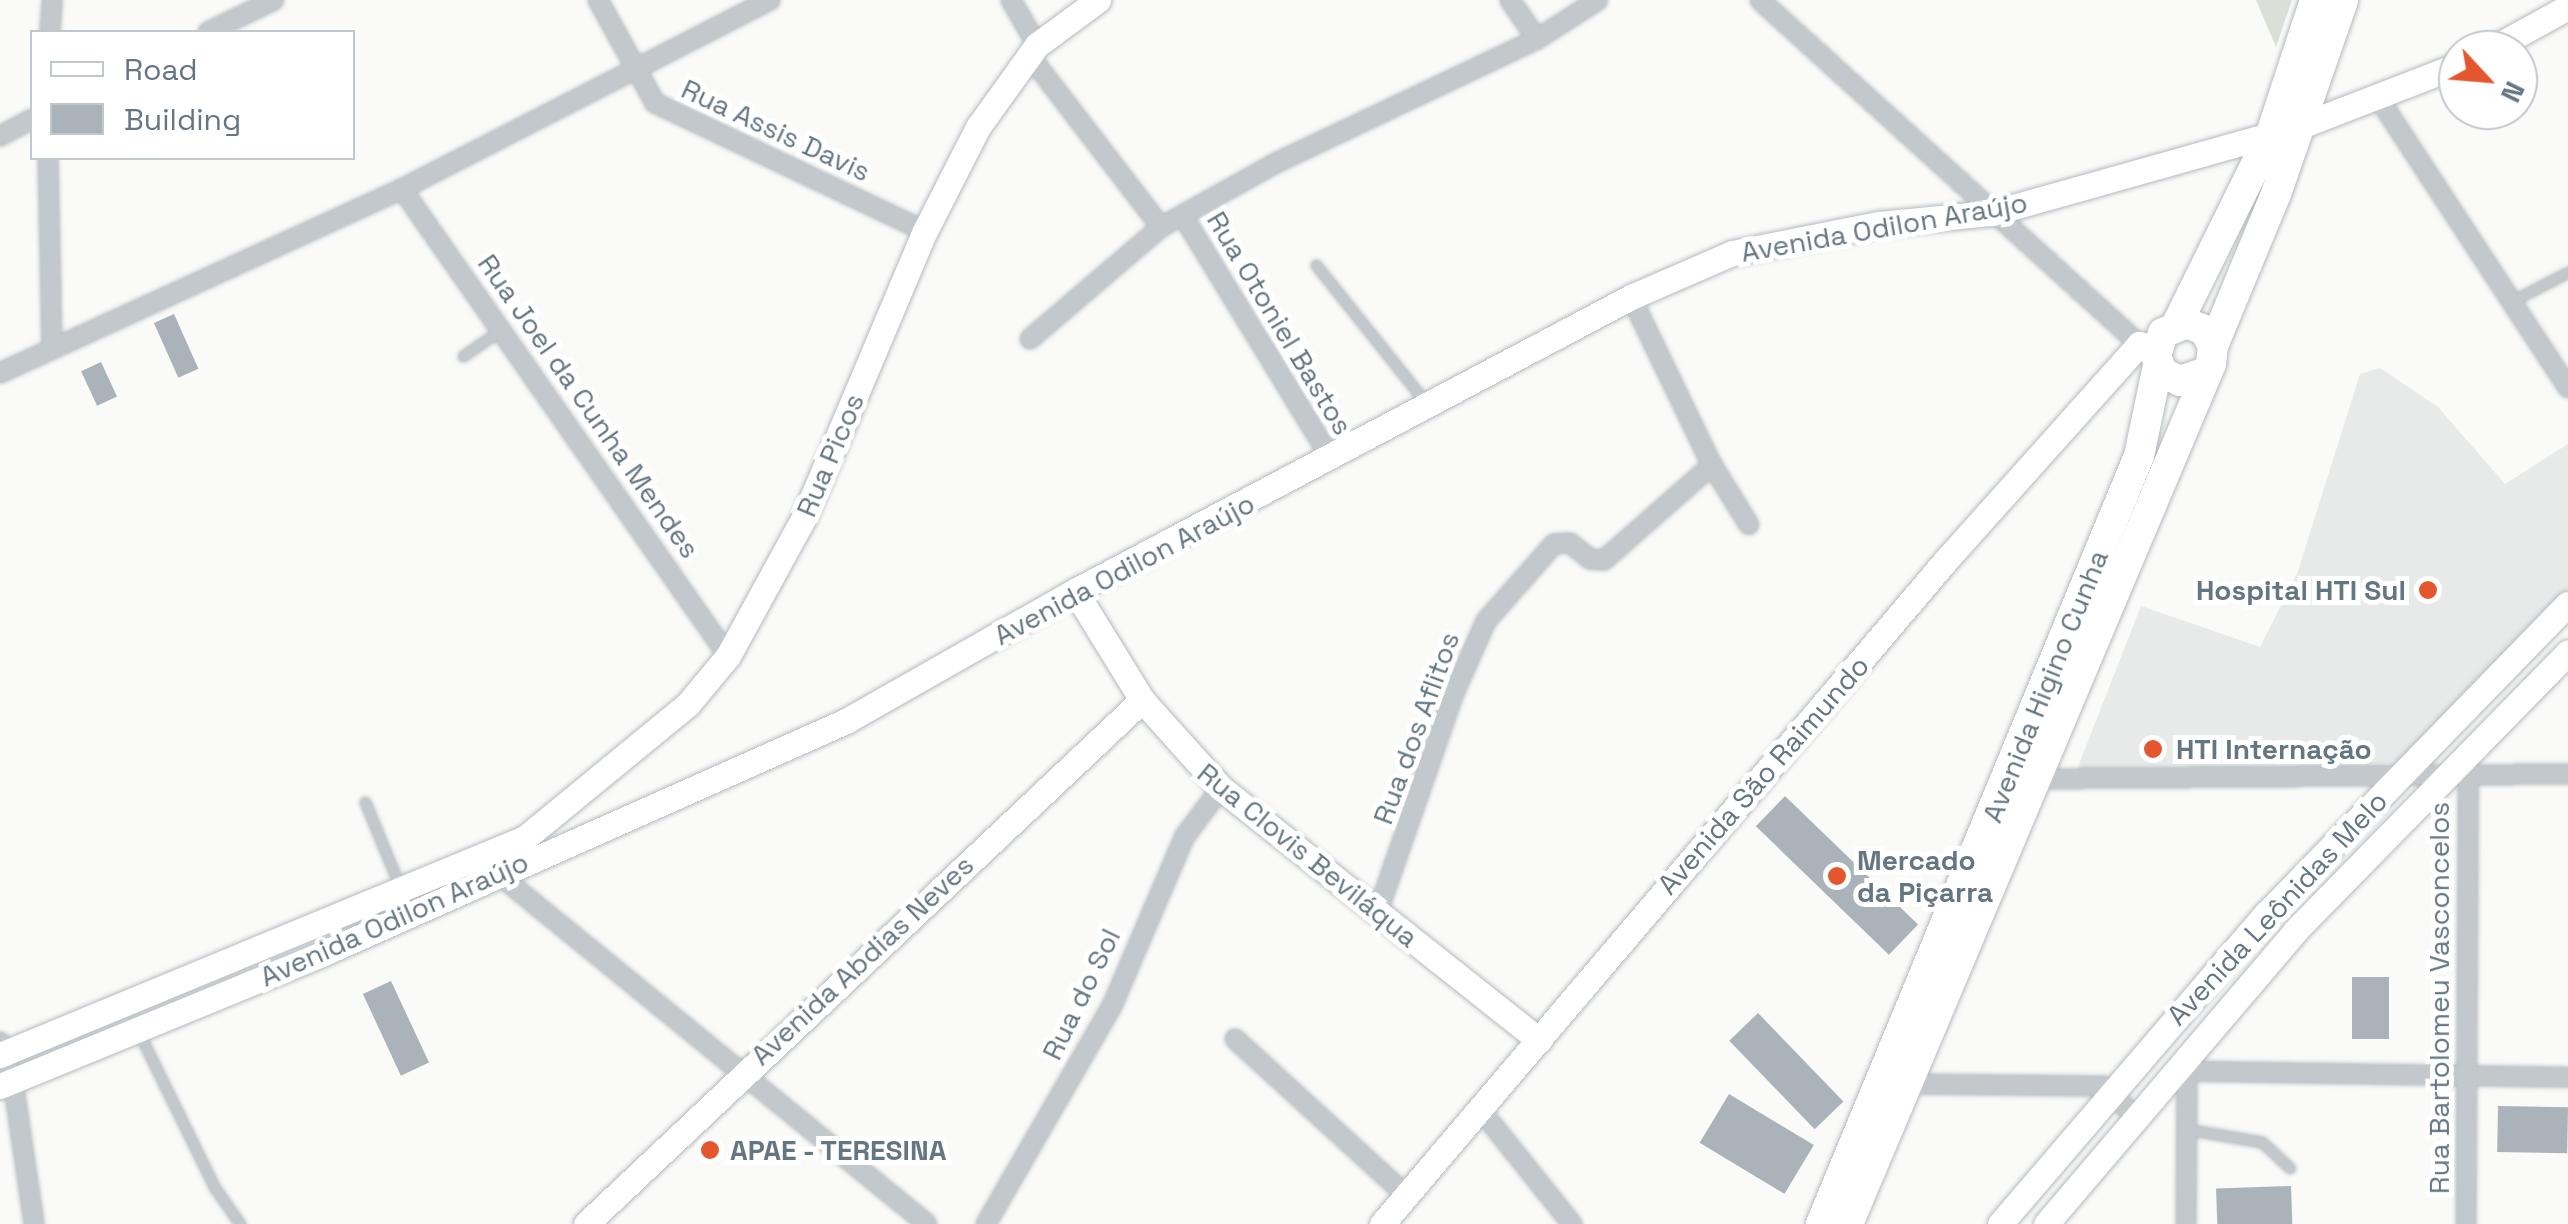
<!DOCTYPE html>
<html>
<head>
<meta charset="utf-8">
<style>
	body { margin:0 }
	#map { position:relative; width:2568px; height:1224px; overflow:hidden; background:#fafaf8; font-family:"Space Grotesk",sans-serif }
	div>[style] { position:absolute }
	[style*='--x'] { left:calc(var(--x)*1px); top:calc(var(--y)*1px); width:calc(var(--w)*1px); rotate:calc(var(--a)*1deg) }
	.built>* { inset:0; background:#e8e9e9 }
	.green>* { inset:0; background:#dadfd7 }
	.building>* { inset:0; background:#aab3b9; transform-origin:0 0 }
	.roads { filter:drop-shadow(0 0 2px #b3babf) drop-shadow(0 0 2px #b3babf) }
	.lane>* { height:9px; margin:-4.5px; padding:0 4.5px; transform-origin:4.5px; border-radius:4.5px; background:#c3c8cc }
	.street>* { height:18px; margin:-9px; padding:0 9px; transform-origin:9px; border-radius:9px; background:#c3c8cc }
	.secondary>* { height:25px; margin:-12.5px; padding:0 12.5px; transform-origin:12.5px; border-radius:12.5px; background:#fff }
	.primary>* { height:30px; margin:-15px; padding:0 15px; transform-origin:15px; border-radius:15px; background:#fff }
	.dots>* { width:28px; height:28px; translate:-50% -50%; box-sizing:border-box; border:5px solid #fff; border-radius:50% }
	span { translate:-50% -50%; white-space:nowrap; text-align:center; line-height:1.15; -webkit-text-stroke:10px #fff; paint-order:stroke }
	.street-label { font-size:28px; color:#657683 }
	.poi-label { font-size:28px; color:#657683; font-weight:700 }
	.right { translate:-100% -50%; text-align:right }
	.left { translate:0 -50%; text-align:left }
	.legend { position:absolute; left:30px; top:30px; width:325px; height:130px; box-sizing:border-box; background:#fff; border:2px solid #c1c8cd; margin:0; padding:12px 18px; list-style:none; font-size:30px; color:#657683 }
	.legend li { display:flex; align-items:center; gap:20px; height:50px }
	.legend b { width:50px; border:2px solid #c1c8cd }
	.north { position:absolute; left:2438px; top:30px; width:100px; height:100px; box-sizing:border-box; background:#fff; border:2px solid #c1c8cd; border-radius:50%; rotate:116deg; font-size:28px; font-weight:700; line-height:40px; text-align:center; color:#657683 }
	.north::after { content:''; display:block; margin:auto; width:35px; height:45px; background:#e4572e; clip-path:polygon(50% 0,100% 100%,50% 72%,0 100%) }
</style>
</head>
<body>
<div id="map">
	<div class="built">
		<div style="clip-path:polygon(2380px 368px,2438px 407px,2505px 484px,2568px 444px,2568px 611px,2398px 780px,2072px 782px,2141px 606px,2260px 647px,2297px 574px,2360px 374px)"></div>
	</div>
	<div class="green">
		<div style="clip-path:polygon(2256px 0,2292px 0,2276px 47px)"></div>
	</div>
	<div class="building">
		<div style="left:174px;top:314px;width:60px;height:22px;rotate:66deg"></div>
		<div style="left:101px;top:362px;width:38px;height:22px;rotate:65deg"></div>
		<div style="left:1785px;top:796px;width:185px;height:42px;rotate:44deg"></div>
		<div style="left:2389px;top:977px;width:62px;height:37px;rotate:90deg"></div>
		<div style="left:391px;top:981px;width:90px;height:31px;rotate:65deg"></div>
		<div style="left:1758px;top:1013px;width:123px;height:40px;rotate:46deg"></div>
		<div style="left:1729px;top:1094px;width:99px;height:57px;rotate:31deg"></div>
		<div style="left:2498px;top:1106px;width:70px;height:46px;rotate:1deg"></div>
		<div style="left:2291px;top:1186px;width:38px;height:75px;rotate:88deg"></div>
	</div>
	<div class="roads">
		<div class="lane">
			<div style="--x:1316;--y:265;--w:178;--a:51.4"></div>
			<div style="--x:2514;--y:300;--w:61;--a:-27.4"></div>
			<div style="--x:463;--y:356;--w:47;--a:-34.7"></div>
			<div style="--x:365;--y:802;--w:92;--a:67.6"></div>
			<div style="--x:138;--y:1031;--w:175;--a:63.9"></div>
			<div style="--x:215;--y:1188;--w:44;--a:55.2"></div>
			<div style="--x:2186;--y:1129;--w:77;--a:9.7"></div>
			<div style="--x:2262;--y:1142;--w:38;--a:43"></div>
		</div>
		<div class="street">
			<div style="--x:598;--y:0;--w:118;--a:61"></div>
			<div style="--x:655;--y:103;--w:299;--a:25.4"></div>
			<div style="--x:1011;--y:0;--w:52;--a:60"></div>
			<div style="--x:1510;--y:0;--w:47;--a:55.3"></div>
			<div style="--x:1760;--y:0;--w:512;--a:42.23"></div>
			<div style="--x:50;--y:32;--w:32;--a:-86"></div>
			<div style="--x:208;--y:32;--w:73;--a:-25.9"></div>
			<div style="--x:1029;--y:55;--w:217;--a:52.5"></div>
			<div style="--x:2379;--y:99;--w:345;--a:56.8"></div>
			<div style="--x:0;--y:136;--w:36;--a:-28"></div>
			<div style="--x:48;--y:158;--w:189;--a:88.8"></div>
			<div style="--x:402;--y:189;--w:570;--a:55.08"></div>
			<div style="--x:1183;--y:216;--w:284;--a:58.6"></div>
			<div style="--x:1631;--y:297;--w:187;--a:64.3"></div>
			<div style="--x:1712;--y:465;--w:70;--a:58.3"></div>
			<div style="--x:1030;--y:339;--w:172;--a:-40.5"></div>
			<div style="--x:1161;--y:227;--w:134;--a:-29.1"></div>
			<div style="--x:1278;--y:162;--w:287;--a:-25.4"></div>
			<div style="--x:1537;--y:39;--w:72;--a:-32.6"></div>
			<div style="--x:0;--y:373;--w:442;--a:-24.6"></div>
			<div style="--x:402;--y:189;--w:414;--a:-27.2"></div>
			<div style="--x:2029;--y:779;--w:539;--a:-0.53"></div>
			<div style="--x:498;--y:863;--w:23;--a:61"></div>
			<div style="--x:509;--y:883;--w:539;--a:39.21"></div>
			<div style="--x:1377;--y:914;--w:234;--a:-70.8"></div>
			<div style="--x:1454;--y:693;--w:79;--a:-66"></div>
			<div style="--x:1486;--y:621;--w:103;--a:-48.6"></div>
			<div style="--x:1554;--y:544;--w:16;--a:-4"></div>
			<div style="--x:1570;--y:543;--w:26;--a:39"></div>
			<div style="--x:1590;--y:559;--w:14;--a:4"></div>
			<div style="--x:1604;--y:560;--w:144;--a:-41.3"></div>
			<div style="--x:1235;--y:1039;--w:231;--a:42.4"></div>
			<div style="--x:0;--y:1042;--w:41;--a:71.6"></div>
			<div style="--x:13;--y:1081;--w:145;--a:81.6"></div>
			<div style="--x:2176;--y:1071;--w:392;--a:0.9"></div>
			<div style="--x:1908;--y:1084;--w:195;--a:0.6"></div>
			<div style="--x:2103;--y:1086;--w:44;--a:43.2"></div>
			<div style="--x:1479;--y:1108;--w:149;--a:51.3"></div>
			<div style="--x:986;--y:1224;--w:252;--a:-60"></div>
			<div style="--x:1112;--y:1006;--w:185;--a:-66.8"></div>
			<div style="--x:1185;--y:836;--w:60;--a:-53.1"></div>
			<div style="--x:2186;--y:1224;--w:153;--a:-89.6"></div>
			<div style="--x:2466;--y:1224;--w:452;--a:-89.7"></div>
		</div>
		<div class="secondary">
			<div style="--x:2490;--y:50;--w:89;--a:-28.9"></div>
			<div style="--x:1075;--y:591;--w:128;--a:58.4"></div>
			<div style="--x:1142;--y:700;--w:118;--a:48.1"></div>
			<div style="--x:1221;--y:788;--w:406;--a:38.4"></div>
			<div style="--x:0;--y:1055;--w:568;--a:-22.46"></div>
			<div style="--x:525;--y:838;--w:211;--a:-39.4"></div>
			<div style="--x:688;--y:704;--w:62;--a:-50.2"></div>
			<div style="--x:728;--y:656;--w:158;--a:-61.3"></div>
			<div style="--x:804;--y:517;--w:311;--a:-67.1"></div>
			<div style="--x:925;--y:231;--w:117;--a:-63"></div>
			<div style="--x:978;--y:127;--w:101;--a:-54.3"></div>
			<div style="--x:1037;--y:45;--w:76;--a:-36.4"></div>
			<div style="--x:0;--y:1086;--w:350;--a:-22.3"></div>
			<div style="--x:324;--y:953;--w:571;--a:-23.96"></div>
			<div style="--x:846;--y:721;--w:263;--a:-29.6"></div>
			<div style="--x:1075;--y:591;--w:629;--a:-27.87"></div>
			<div style="--x:1631;--y:297;--w:110;--a:-23.5"></div>
			<div style="--x:1732;--y:253;--w:150;--a:-11.2"></div>
			<div style="--x:1879;--y:224;--w:114;--a:-5.6"></div>
			<div style="--x:1992;--y:213;--w:318;--a:-15.7"></div>
			<div style="--x:2298;--y:127;--w:172;--a:-21.2"></div>
			<div style="--x:586;--y:1224;--w:764;--a:-43.3"></div>
			<div style="--x:1382;--y:1224;--w:873;--a:-49.65"></div>
			<div style="--x:1947;--y:559;--w:288;--a:-48.2"></div>
			<div style="--x:2139;--y:344;--w:17;--a:10"></div>
			<div style="--x:2000;--y:1224;--w:410;--a:-49.4"></div>
			<div style="--x:2267;--y:913;--w:431;--a:-45.8"></div>
			<div style="--x:2046;--y:1224;--w:385;--a:-49.6"></div>
			<div style="--x:2295;--y:931;--w:390;--a:-45.6"></div>
		</div>
		<div class="primary">
			<div style="--x:2177;--y:324;--w:212;--a:-63.7"></div>
			<div style="--x:2271;--y:134;--w:141;--a:-71.8"></div>
			<div style="--x:2213;--y:346;--w:165;--a:-67.5"></div>
			<div style="--x:2276;--y:194;--w:205;--a:-70.9"></div>
			<div style="--x:1821;--y:1224;--w:831;--a:-67.51"></div>
			<div style="--x:2139;--y:456;--w:93;--a:-78.2"></div>
			<div style="--x:1848;--y:1224;--w:933;--a:-67.12"></div>
			<div style="--x:2211;--y:364;--w:18;--a:-84"></div>
			<div style="--x:2213;--y:346;--w:18;--a:-119"></div>
			<div style="--x:2204;--y:330;--w:18;--a:-158"></div>
			<div style="--x:2187;--y:323;--w:26;--a:157"></div>
			<div style="--x:2163;--y:333;--w:24;--a:107"></div>
			<div style="--x:2156;--y:356;--w:18;--a:68"></div>
			<div style="--x:2163;--y:373;--w:19;--a:25"></div>
			<div style="--x:2180;--y:381;--w:28;--a:-19"></div>
		</div>
	</div>
	<div class="dots">
		<div style="left:2428px;top:590px;background:#e4572e"></div>
		<div style="left:2153px;top:749px;background:#e4572e"></div>
		<div style="left:1837px;top:876px;background:#e4572e"></div>
		<div style="left:710px;top:1150px;background:#e4572e"></div>
	</div>
	<div class="street-label">
		<span style="left:776px;top:130px;rotate:25deg">Rua Assis Davis</span>
		<span style="left:1884px;top:227px;rotate:-10deg">Avenida Odilon Araújo</span>
		<span style="left:1280px;top:323px;rotate:59deg">Rua Otoniel Bastos</span>
		<span style="left:589px;top:406px;rotate:55deg">Rua Joel da Cunha Mendes</span>
		<span style="left:830px;top:455px;rotate:-67deg">Rua Picos</span>
		<span style="left:1124px;top:569px;rotate:-28deg">Avenida Odilon Araújo</span>
		<span style="left:2045px;top:686px;rotate:-68deg">Avenida Higino Cunha</span>
		<span style="left:1416px;top:728px;rotate:-70deg">Rua dos Aflitos</span>
		<span style="left:1763px;top:775px;rotate:-49deg">Avenida São Raimundo</span>
		<span style="left:1308px;top:855px;rotate:39deg">Rua Clovis Beviláqua</span>
		<span style="left:2277px;top:908px;rotate:-47deg">Avenida Leônidas Melo</span>
		<span style="left:394px;top:919px;rotate:-24deg">Avenida Odilon Araújo</span>
		<span style="left:862px;top:960px;rotate:-43deg">Avenida Abdias Neves</span>
		<span style="left:1081px;top:994px;rotate:-64deg">Rua do Sol</span>
		<span style="left:2439px;top:998px;rotate:-90deg">Rua Bartolomeu Vasconcelos</span>
	</div>
	<div class="poi-label">
		<span class="right" style="left:2406px;top:590px">Hospital HTI Sul</span>
		<span class="left" style="left:2176px;top:749px">HTI Internação</span>
		<span class="left" style="left:1857px;top:876px">Mercado<br>da Piçarra</span>
		<span class="left" style="left:730px;top:1150px">APAE - TERESINA</span>
	</div>
	<ul class="legend">
	<li><b style="height:12px;background:#fff"></b>Road</li>
	<li><b style="height:28px;background:#aab3b9"></b>Building</li>
	</ul>
	<div class="north">N</div>
</div>
</body>
</html>
